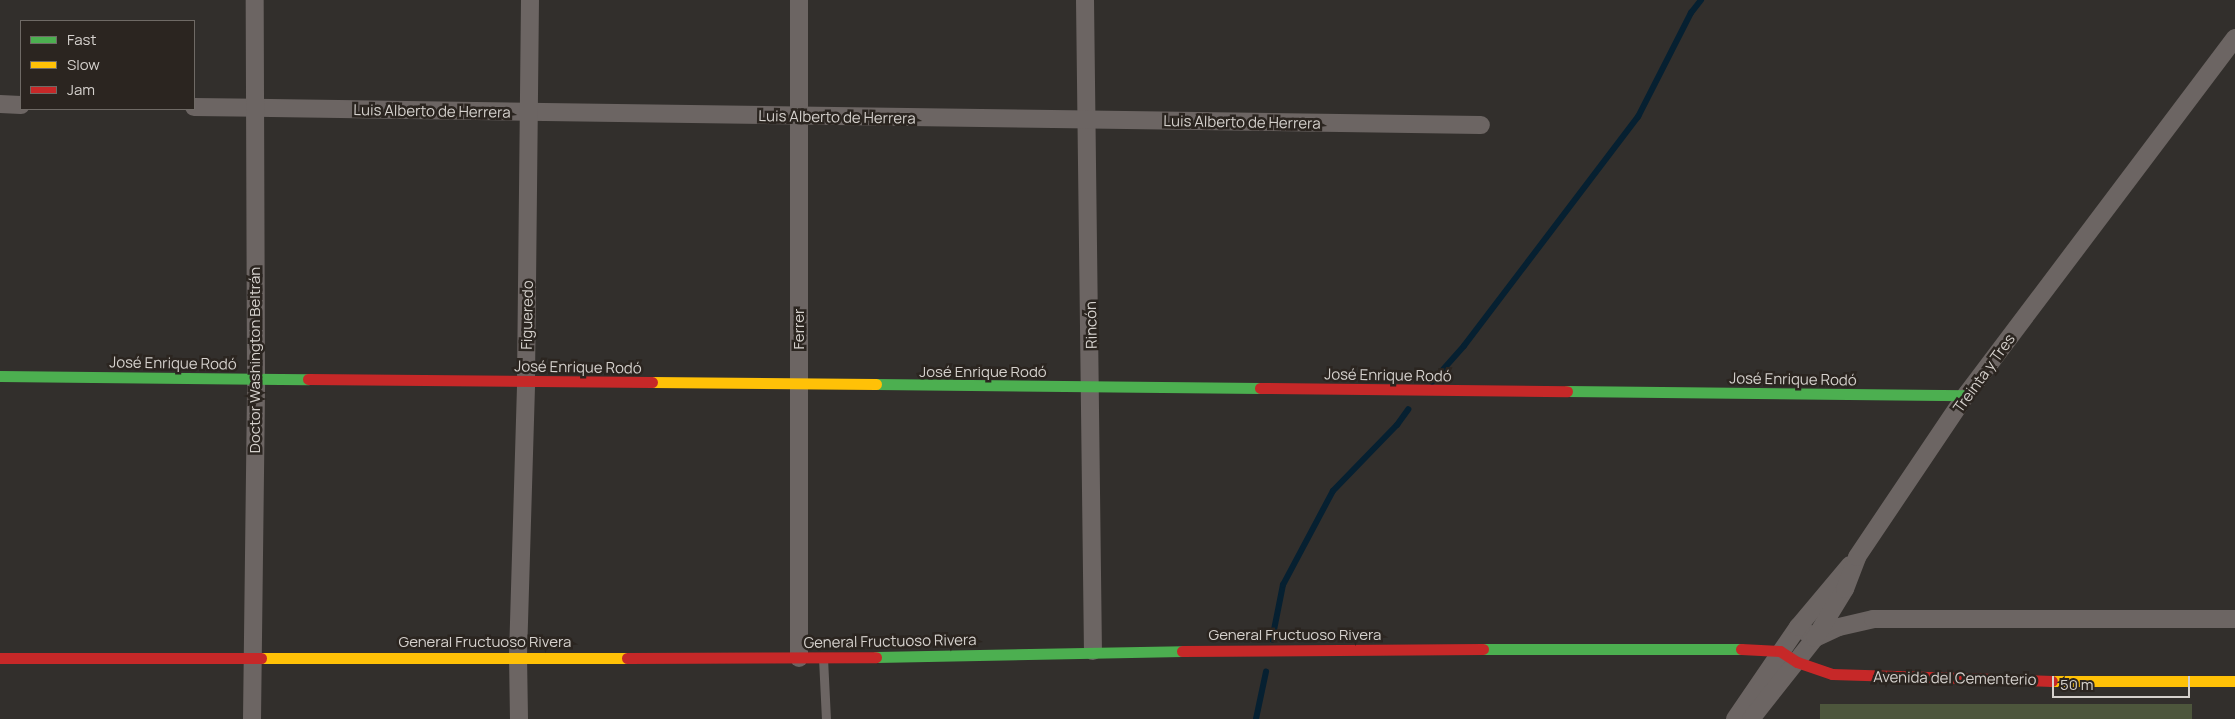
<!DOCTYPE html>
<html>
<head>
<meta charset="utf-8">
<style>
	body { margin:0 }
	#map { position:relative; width:2235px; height:719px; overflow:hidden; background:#322f2c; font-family:Manrope,sans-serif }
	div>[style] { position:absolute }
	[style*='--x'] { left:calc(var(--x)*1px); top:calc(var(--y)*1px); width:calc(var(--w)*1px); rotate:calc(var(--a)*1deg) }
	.green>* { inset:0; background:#4d563c; transform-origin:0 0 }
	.stream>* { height:5.5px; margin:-2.75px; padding:0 2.75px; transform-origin:2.75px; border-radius:2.75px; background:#062031 }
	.lane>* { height:9px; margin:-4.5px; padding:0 4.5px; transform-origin:4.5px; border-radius:4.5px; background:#6c6563 }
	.street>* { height:18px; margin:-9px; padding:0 9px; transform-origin:9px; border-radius:9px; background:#6c6563 }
	.fast>* { height:11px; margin:-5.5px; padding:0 5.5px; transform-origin:5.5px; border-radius:5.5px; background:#4caf50 }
	.slow>* { height:11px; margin:-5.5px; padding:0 5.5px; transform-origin:5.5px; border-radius:5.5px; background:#ffc107 }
	.jam>* { height:11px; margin:-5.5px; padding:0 5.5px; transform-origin:5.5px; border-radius:5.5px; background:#c62828 }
	span { translate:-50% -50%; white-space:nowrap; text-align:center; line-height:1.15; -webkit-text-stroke:5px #2b2520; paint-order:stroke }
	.street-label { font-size:15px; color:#d5d1cd }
	.legend { position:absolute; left:20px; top:20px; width:175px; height:90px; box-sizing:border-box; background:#2b2520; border:1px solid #6f6a65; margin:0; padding:6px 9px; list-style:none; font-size:15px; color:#d5d1cd }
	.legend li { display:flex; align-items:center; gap:10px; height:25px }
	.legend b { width:25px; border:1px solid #6f6a65 }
	.scale { position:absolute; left:2052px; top:676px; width:138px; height:22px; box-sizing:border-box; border:2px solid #d5d1cd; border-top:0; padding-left:6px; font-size:15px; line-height:18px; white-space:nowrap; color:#d5d1cd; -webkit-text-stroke:4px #2b2520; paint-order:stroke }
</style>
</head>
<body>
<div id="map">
	<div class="green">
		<div style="left:1820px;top:704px;width:372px;height:19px"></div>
	</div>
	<div class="stream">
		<div style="--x:1432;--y:382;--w:48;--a:-48.4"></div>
		<div style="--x:1464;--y:346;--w:288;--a:-52.8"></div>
		<div style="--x:1638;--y:117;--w:117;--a:-63"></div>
		<div style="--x:1691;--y:13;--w:16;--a:-52"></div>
		<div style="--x:1272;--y:640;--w:56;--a:-78.7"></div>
		<div style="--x:1283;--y:585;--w:106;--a:-62"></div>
		<div style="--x:1333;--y:491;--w:92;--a:-45.9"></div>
		<div style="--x:1397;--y:425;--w:19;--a:-54"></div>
		<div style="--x:1256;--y:719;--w:48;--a:-78"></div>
	</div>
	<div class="lane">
		<div style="--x:823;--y:658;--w:61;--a:87.2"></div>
	</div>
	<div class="street">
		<div style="--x:799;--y:0;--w:658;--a:90"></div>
		<div style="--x:1085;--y:0;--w:651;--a:89.3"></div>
		<div style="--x:0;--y:104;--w:21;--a:3"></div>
		<div style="--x:194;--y:107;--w:1287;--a:0.8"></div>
		<div style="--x:1798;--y:627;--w:20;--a:33"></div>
		<div style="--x:1815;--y:638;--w:26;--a:-25"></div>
		<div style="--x:1839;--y:627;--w:35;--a:-13"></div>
		<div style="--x:1873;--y:619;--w:362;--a:0"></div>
		<div style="--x:252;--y:719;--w:339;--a:-89.3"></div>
		<div style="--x:256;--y:380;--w:380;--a:-90.2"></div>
		<div style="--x:519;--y:719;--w:63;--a:-90.9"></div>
		<div style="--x:518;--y:656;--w:275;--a:-88.3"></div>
		<div style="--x:526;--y:381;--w:381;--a:-89.4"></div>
		<div style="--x:1735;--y:719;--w:112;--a:-55.6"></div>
		<div style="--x:1798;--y:627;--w:81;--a:-50"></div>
		<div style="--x:1751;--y:719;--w:103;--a:-51.7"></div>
		<div style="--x:1815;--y:638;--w:57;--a:-58.5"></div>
		<div style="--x:1845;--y:589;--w:34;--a:-69"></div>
		<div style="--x:1857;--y:557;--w:195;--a:-56.1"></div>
		<div style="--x:1966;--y:395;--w:447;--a:-53"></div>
	</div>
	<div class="fast">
		<div style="--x:0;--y:376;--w:308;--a:0.6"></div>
		<div style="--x:876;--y:384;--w:384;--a:0.6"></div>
		<div style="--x:1567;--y:391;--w:399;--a:0.6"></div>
		<div style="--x:1483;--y:649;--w:258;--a:0"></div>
		<div style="--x:876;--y:657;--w:306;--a:-1.1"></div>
	</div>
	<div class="slow">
		<div style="--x:652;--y:382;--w:224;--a:0.5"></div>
		<div style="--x:261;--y:658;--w:366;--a:0"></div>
		<div style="--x:2052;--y:681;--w:183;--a:0"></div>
	</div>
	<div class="jam">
		<div style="--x:308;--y:379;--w:344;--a:0.5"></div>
		<div style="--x:1260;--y:388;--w:307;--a:0.6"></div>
		<div style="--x:1741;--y:649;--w:39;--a:3"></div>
		<div style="--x:1780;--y:651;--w:20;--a:33"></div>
		<div style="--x:1797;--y:662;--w:37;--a:19"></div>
		<div style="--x:1832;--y:674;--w:220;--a:1.8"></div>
		<div style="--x:1182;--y:651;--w:301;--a:-0.4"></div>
		<div style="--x:0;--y:658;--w:261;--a:0"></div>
		<div style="--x:627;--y:658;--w:249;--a:-0.2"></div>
	</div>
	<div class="street-label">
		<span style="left:432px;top:111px;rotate:1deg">Luis Alberto de Herrera</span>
		<span style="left:837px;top:117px;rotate:1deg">Luis Alberto de Herrera</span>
		<span style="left:1242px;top:122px;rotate:1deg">Luis Alberto de Herrera</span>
		<span style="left:527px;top:315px;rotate:-89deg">Figueredo</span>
		<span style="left:1091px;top:325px;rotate:-91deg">Rincón</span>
		<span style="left:799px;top:329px;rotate:-90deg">Ferrer</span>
		<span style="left:255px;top:360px;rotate:-90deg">Doctor Washington Beltrán</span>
		<span style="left:173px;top:363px;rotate:1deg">José Enrique Rodó</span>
		<span style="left:578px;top:367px;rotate:1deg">José Enrique Rodó</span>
		<span style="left:983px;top:372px">José Enrique Rodó</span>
		<span style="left:1984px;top:373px;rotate:-54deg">Treinta y Tres</span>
		<span style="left:1388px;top:375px;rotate:1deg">José Enrique Rodó</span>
		<span style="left:1793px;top:379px;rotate:1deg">José Enrique Rodó</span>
		<span style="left:1295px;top:635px">General Fructuoso Rivera</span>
		<span style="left:890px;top:641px;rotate:-1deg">General Fructuoso Rivera</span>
		<span style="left:485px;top:642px">General Fructuoso Rivera</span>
		<span style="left:1955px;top:678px;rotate:1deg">Avenida del Cementerio</span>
	</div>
	<ul class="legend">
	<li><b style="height:6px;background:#4caf50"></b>Fast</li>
	<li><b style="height:6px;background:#ffc107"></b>Slow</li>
	<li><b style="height:6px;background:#c62828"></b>Jam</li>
	</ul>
	<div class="scale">50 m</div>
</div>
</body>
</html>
